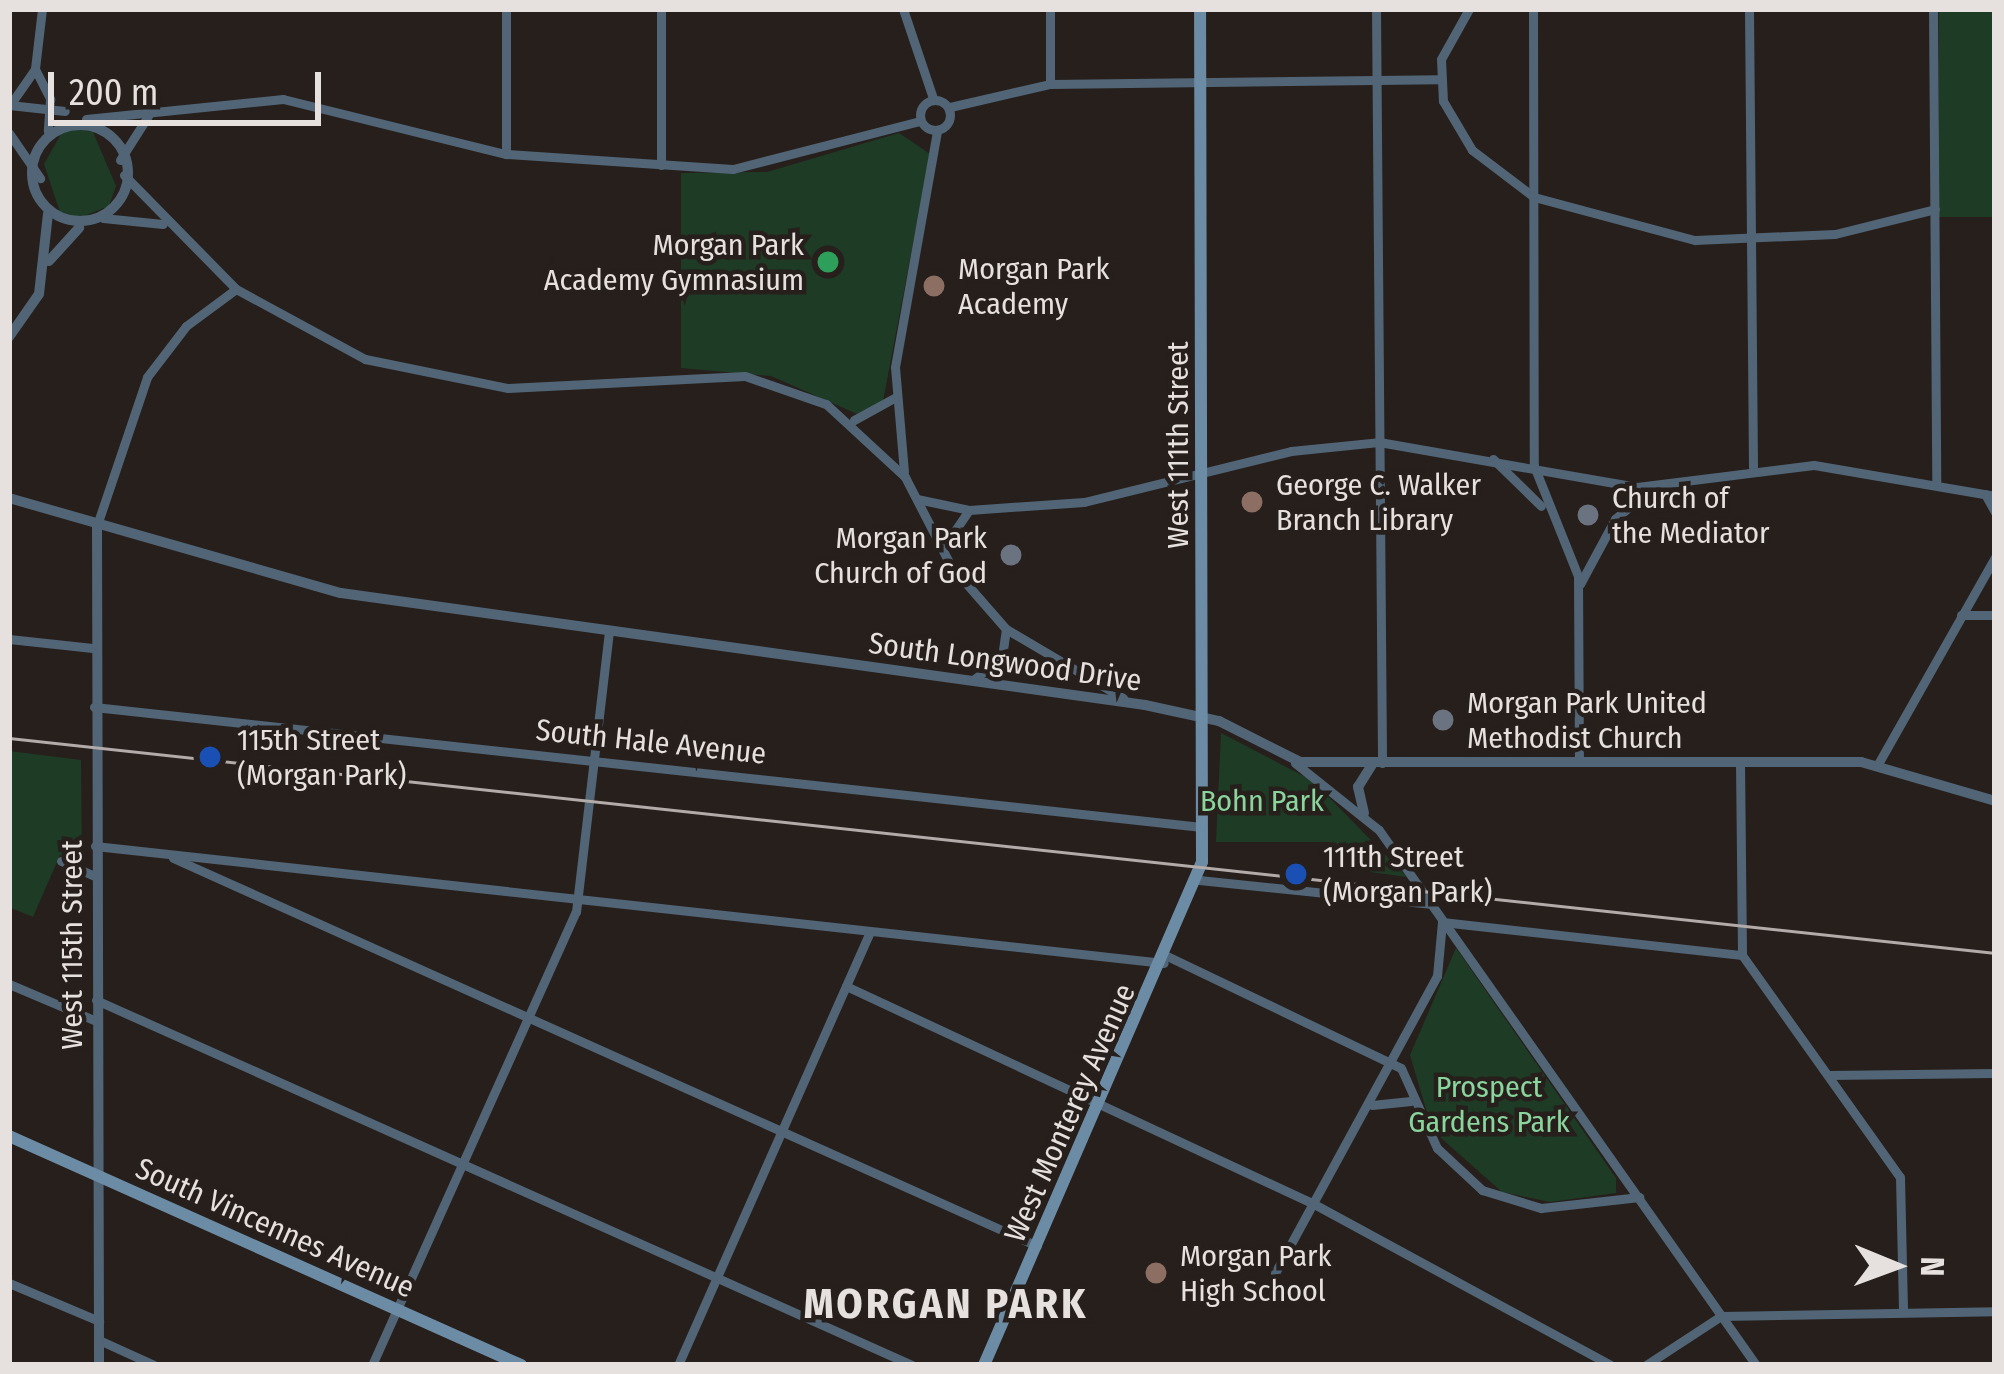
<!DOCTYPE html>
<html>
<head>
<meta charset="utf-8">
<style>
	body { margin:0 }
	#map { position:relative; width:2004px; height:1374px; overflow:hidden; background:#261f1b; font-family:"Fira Sans Condensed",sans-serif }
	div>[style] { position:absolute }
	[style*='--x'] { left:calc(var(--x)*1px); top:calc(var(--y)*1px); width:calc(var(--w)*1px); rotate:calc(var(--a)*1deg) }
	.green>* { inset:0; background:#1e3b26; transform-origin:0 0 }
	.minor>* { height:9px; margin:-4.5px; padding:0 4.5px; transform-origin:4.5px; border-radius:4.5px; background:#516576 }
	.minor>.ring { margin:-4.5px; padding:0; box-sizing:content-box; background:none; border:9px solid #516576; border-radius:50% }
	.tertiary>* { height:10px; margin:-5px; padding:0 5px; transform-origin:5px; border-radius:5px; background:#516576 }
	.tertiary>.ring { margin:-5px; padding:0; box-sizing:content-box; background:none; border:10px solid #516576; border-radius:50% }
	.secondary>* { height:12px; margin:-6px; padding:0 6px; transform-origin:6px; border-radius:6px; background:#6c8ca6 }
	.rail>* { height:3px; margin:-1.5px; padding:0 1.5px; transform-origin:1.5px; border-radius:1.5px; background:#b2aba9 }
	.dots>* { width:33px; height:33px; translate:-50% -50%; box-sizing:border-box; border:6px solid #261f1b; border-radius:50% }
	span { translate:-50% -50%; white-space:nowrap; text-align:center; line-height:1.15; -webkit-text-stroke:9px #261f1b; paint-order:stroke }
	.poi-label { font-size:30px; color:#e6e0de }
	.right { translate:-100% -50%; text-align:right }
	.left { translate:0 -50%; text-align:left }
	.street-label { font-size:30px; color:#e6e0de }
	.park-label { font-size:30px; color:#8ad59d }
	.district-label { font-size:42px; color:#e6e0de; font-weight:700; letter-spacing:3px }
	.frame { position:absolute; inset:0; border:12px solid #e6e0de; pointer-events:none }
	.north { position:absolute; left:1836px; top:1206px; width:120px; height:120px; -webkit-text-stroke:9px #261f1b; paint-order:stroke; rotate:91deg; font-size:33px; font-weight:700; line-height:48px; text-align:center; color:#e6e0de }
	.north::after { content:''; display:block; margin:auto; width:42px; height:54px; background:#e6e0de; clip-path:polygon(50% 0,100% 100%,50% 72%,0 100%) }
	.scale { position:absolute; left:48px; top:72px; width:273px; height:54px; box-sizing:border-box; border:6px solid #e6e0de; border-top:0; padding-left:15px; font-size:36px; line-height:42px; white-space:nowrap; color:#e6e0de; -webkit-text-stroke:9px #261f1b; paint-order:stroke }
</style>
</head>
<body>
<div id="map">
	<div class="green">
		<div style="left:1939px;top:9px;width:56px;height:208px"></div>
		<div style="clip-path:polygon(65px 127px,93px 132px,116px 186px,109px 206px,64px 224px,44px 164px)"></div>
		<div style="clip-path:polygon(899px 133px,930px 154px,883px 401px,857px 414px,771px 376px,681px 368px,681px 173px,767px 172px)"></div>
		<div style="clip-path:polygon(1221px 733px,1313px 781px,1407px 877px,1370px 872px,1372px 856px,1329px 842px,1216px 842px)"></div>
		<div style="clip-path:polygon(9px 751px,81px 760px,82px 866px,60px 855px,33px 917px,9px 907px)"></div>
		<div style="clip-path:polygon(1456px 948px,1616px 1178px,1616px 1193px,1550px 1202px,1502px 1192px,1432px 1130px,1410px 1055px)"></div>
	</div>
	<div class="minor">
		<div style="--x:42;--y:9;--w:60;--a:96.7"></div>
		<div style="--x:35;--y:69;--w:34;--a:63"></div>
		<div style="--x:50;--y:99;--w:32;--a:94"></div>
		<div style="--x:661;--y:9;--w:156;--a:90"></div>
		<div style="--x:903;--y:9;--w:94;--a:71.4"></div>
		<div style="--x:1050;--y:9;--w:75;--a:90"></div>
		<div style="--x:1376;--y:9;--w:754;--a:89.54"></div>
		<div style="--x:1469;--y:9;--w:57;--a:119.2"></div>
		<div style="--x:1441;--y:59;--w:42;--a:87.3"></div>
		<div style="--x:1443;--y:101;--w:57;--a:59.4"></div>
		<div style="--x:1472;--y:150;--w:78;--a:37.2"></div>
		<div style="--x:1534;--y:197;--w:167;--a:15"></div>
		<div style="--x:1695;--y:240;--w:140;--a:-2.5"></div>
		<div style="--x:1835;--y:234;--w:103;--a:-14"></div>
		<div style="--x:1533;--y:9;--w:457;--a:89.9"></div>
		<div style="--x:1534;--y:466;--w:118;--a:68.2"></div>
		<div style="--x:1578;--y:576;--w:186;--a:89.7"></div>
		<div style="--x:1749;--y:9;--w:458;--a:89.5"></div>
		<div style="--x:1933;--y:9;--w:475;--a:89.6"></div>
		<div class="ring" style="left:920px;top:100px;width:21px;height:21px"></div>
		<div style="--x:9;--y:105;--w:56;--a:6.1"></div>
		<div style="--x:10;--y:105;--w:44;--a:-55.2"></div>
		<div style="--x:950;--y:107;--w:103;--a:-13"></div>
		<div style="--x:1050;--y:84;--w:389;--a:-0.7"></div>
		<div style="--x:86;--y:119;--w:198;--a:-5.8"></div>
		<div style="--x:283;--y:99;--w:230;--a:13.9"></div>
		<div style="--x:506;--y:154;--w:227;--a:3.8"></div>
		<div style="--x:733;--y:169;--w:193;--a:-14.4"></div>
		<div style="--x:9;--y:133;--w:55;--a:55.4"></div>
		<div style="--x:506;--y:154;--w:145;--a:-90"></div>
		<div style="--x:120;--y:160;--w:52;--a:-57.5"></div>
		<div style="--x:124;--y:175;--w:160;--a:45.5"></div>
		<div style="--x:236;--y:289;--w:147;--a:28.5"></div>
		<div style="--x:365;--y:359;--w:146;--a:11.5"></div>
		<div style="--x:508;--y:388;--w:237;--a:-2.9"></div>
		<div style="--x:745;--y:376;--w:86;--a:19.1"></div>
		<div style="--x:826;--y:404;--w:108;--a:42.7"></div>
		<div style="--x:905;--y:477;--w:100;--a:62.7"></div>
		<div style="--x:951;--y:566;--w:84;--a:48.9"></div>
		<div style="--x:1006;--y:629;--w:136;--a:30.5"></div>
		<div style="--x:103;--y:218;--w:60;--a:5.7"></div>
		<div style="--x:854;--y:420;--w:46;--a:-28.8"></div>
		<div style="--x:1493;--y:459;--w:67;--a:44.4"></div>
		<div style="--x:904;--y:472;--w:105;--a:-94.9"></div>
		<div style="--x:895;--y:367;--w:240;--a:-79.9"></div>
		<div style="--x:1985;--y:494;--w:21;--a:61"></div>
		<div style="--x:917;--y:499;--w:53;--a:11.9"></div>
		<div style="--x:969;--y:510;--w:115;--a:-4"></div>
		<div style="--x:1084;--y:502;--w:213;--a:-13.8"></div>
		<div style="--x:1291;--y:451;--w:88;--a:-5.8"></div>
		<div style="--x:1379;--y:442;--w:262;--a:9.9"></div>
		<div style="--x:1637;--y:487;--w:178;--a:-7.1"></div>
		<div style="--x:1814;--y:465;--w:184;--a:9.7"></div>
		<div style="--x:97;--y:525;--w:156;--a:-71.3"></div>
		<div style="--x:147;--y:377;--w:64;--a:-52.6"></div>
		<div style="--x:186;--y:326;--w:62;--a:-36.5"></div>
		<div style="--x:943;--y:548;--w:46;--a:-55.6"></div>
		<div style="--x:1580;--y:584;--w:74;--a:-61.7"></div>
		<div style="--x:1615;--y:519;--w:46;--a:-40.6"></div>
		<div style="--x:1961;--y:615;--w:34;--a:0"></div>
		<div style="--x:9;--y:639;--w:84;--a:6.1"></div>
		<div style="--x:973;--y:680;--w:37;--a:-38"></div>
		<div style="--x:1002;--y:657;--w:28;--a:-82"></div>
		<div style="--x:94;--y:707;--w:1114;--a:6.18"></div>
		<div style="--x:1740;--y:762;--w:193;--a:89.4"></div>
		<div style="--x:1742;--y:955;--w:272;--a:54.6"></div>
		<div style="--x:1900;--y:1177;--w:135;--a:88.7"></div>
		<div style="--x:1295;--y:763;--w:107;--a:38.6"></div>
		<div style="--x:1379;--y:830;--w:654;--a:54.83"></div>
		<div style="--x:1878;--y:764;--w:238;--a:-60.5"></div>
		<div style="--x:95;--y:846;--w:1075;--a:6.25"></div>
		<div style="--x:173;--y:858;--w:947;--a:24.18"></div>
		<div style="--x:61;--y:861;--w:37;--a:24"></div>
		<div style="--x:1199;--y:880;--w:232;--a:5.9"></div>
		<div style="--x:1167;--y:956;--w:259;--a:25.6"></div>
		<div style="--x:1401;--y:1068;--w:88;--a:65.8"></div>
		<div style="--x:1437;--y:1148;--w:62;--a:43"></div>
		<div style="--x:1482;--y:1190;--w:62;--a:17"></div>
		<div style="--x:1541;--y:1208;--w:99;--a:-6.4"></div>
		<div style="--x:9;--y:984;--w:95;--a:23"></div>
		<div style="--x:846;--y:986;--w:516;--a:24.98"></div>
		<div style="--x:1314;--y:1204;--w:337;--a:28.5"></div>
		<div style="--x:96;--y:1000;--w:894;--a:24.1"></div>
		<div style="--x:1828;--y:1075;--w:167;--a:-0.7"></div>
		<div style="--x:1372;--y:1105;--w:39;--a:-6"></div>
		<div style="--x:1275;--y:1273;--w:338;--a:-61.4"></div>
		<div style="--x:1437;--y:976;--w:54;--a:-84.7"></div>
		<div style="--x:1442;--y:922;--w:302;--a:6.3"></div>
		<div style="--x:9;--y:1283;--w:98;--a:22.9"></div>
		<div style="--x:99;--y:1340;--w:60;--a:24.4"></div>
		<div style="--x:372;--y:1365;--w:497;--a:-65.8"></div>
		<div style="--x:576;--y:912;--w:283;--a:-83.3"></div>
		<div style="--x:678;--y:1365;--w:474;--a:-66.1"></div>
		<div style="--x:1646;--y:1365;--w:90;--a:-33.2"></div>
		<div style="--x:1721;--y:1316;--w:274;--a:-1"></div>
	</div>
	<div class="tertiary">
		<div class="ring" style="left:32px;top:125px;width:86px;height:86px"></div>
		<div style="--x:49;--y:261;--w:45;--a:-47.7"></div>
		<div style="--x:9;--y:337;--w:52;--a:-55.1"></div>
		<div style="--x:39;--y:294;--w:81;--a:-83.6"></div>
		<div style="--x:9;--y:498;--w:345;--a:16"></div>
		<div style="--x:341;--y:593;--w:812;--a:7.93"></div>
		<div style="--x:1145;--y:705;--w:76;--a:12.2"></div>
		<div style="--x:1219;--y:721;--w:91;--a:26.8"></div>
		<div style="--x:1300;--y:762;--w:561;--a:0"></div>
		<div style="--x:1861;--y:762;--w:140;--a:16.2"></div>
		<div style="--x:97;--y:526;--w:839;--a:89.86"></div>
		<div style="--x:1364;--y:813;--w:27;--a:-103"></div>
		<div style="--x:1358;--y:787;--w:28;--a:-58"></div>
	</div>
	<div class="secondary">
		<div style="--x:9;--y:1136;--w:561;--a:24.1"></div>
		<div style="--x:984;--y:1365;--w:548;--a:-66.57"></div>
		<div style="--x:1202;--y:862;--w:853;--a:-90.13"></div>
	</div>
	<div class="rail">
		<div style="--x:9;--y:738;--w:1998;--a:6.18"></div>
	</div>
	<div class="dots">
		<div style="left:828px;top:262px;background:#2e9e5b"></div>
		<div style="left:934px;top:286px;background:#8d6e63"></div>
		<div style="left:1252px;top:502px;background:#8d6e63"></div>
		<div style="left:1588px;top:515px;background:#6b7280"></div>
		<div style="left:1011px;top:555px;background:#6b7280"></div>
		<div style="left:1443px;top:720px;background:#6b7280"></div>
		<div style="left:210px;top:757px;background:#1a4fb4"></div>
		<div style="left:1296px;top:874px;background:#1a4fb4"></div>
		<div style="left:1156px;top:1273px;background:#8d6e63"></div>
	</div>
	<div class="poi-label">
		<span class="right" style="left:804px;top:262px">Morgan Park<br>Academy Gymnasium</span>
		<span class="left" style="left:958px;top:286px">Morgan Park<br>Academy</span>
		<span class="left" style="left:1276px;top:502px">George C. Walker<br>Branch Library</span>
		<span class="left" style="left:1612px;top:515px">Church of<br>the Mediator</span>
		<span class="right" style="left:987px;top:555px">Morgan Park<br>Church of God</span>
		<span class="left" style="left:1467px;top:720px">Morgan Park United<br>Methodist Church</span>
		<span class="left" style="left:237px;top:757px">115th Street<br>(Morgan Park)</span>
		<span class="left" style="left:1323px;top:874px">111th Street<br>(Morgan Park)</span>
		<span class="left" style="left:1180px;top:1273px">Morgan Park<br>High School</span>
	</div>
	<div class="street-label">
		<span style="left:1178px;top:445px;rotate:-90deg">West 111th Street</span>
		<span style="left:1005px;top:662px;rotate:8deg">South Longwood Drive</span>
		<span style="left:651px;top:742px;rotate:6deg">South Hale Avenue</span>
		<span style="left:72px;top:945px;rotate:-90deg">West 115th Street</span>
		<span style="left:1070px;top:1113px;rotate:-66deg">West Monterey Avenue</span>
		<span style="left:275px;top:1228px;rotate:24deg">South Vincennes Avenue</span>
	</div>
	<div class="park-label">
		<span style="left:1262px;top:801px">Bohn Park</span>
		<span style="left:1489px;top:1104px">Prospect<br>Gardens Park</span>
	</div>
	<div class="district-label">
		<span style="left:946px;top:1304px">MORGAN PARK</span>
	</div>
	<div class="frame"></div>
	<div class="north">N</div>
	<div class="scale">200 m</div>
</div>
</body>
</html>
